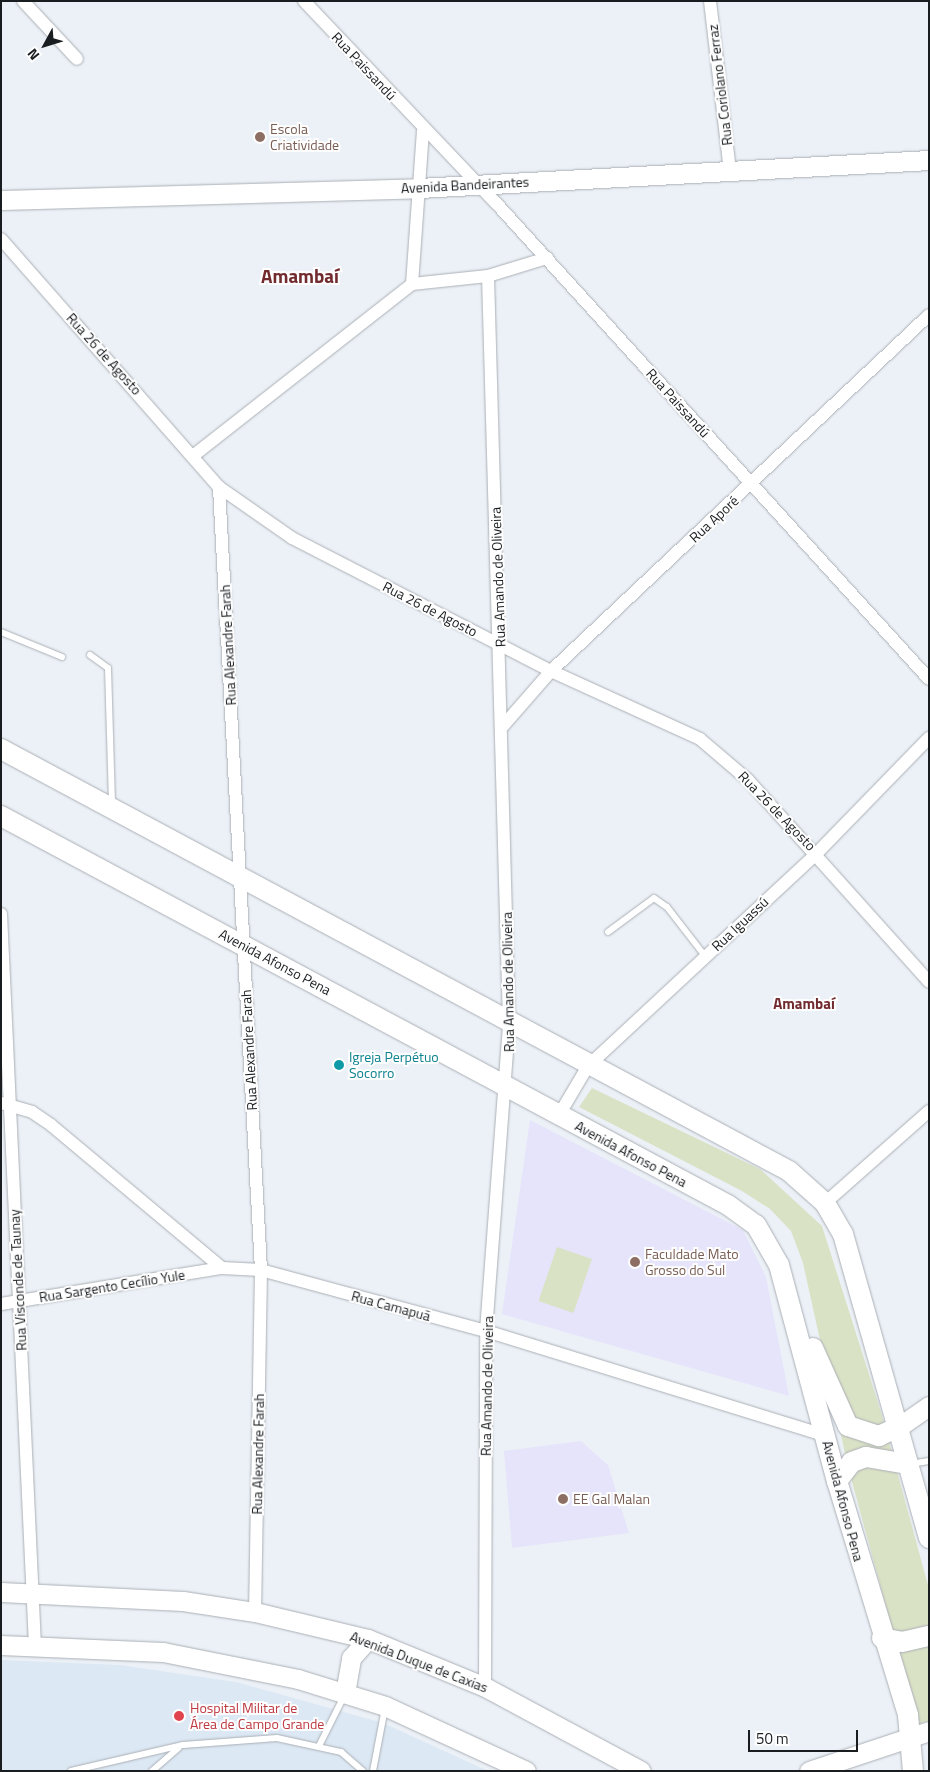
<!DOCTYPE html>
<html>
<head>
<meta charset="utf-8">
<style>
	body { margin:0 }
	#map { position:relative; width:930px; height:1772px; overflow:hidden; background:#ecf1f7; font-family:"Titillium Web",sans-serif }
	div>[style] { position:absolute }
	[style*='--x'] { left:calc(var(--x)*1px); top:calc(var(--y)*1px); width:calc(var(--w)*1px); rotate:calc(var(--a)*1deg) }
	.built>* { inset:0; background:#dce8f4 }
	.education>* { inset:0; background:#e6e4fa }
	.green>* { inset:0; background:#dae2c6; transform-origin:0 0 }
	.roads { filter:drop-shadow(0 0 1px #aaafb5) drop-shadow(0 0 1px #aaafb5) }
	.service>* { height:6px; margin:-3px; padding:0 3px; transform-origin:3px; border-radius:3px; background:#fff }
	.minor>* { height:12px; margin:-6px; padding:0 6px; transform-origin:6px; border-radius:6px; background:#fff }
	.secondary>* { height:19px; margin:-9.5px; padding:0 9.5px; transform-origin:9.5px; border-radius:9.5px; background:#fff }
	.primary>* { height:20px; margin:-10px; padding:0 10px; transform-origin:10px; border-radius:10px; background:#fff }
	.dots>* { width:14px; height:14px; translate:-50% -50%; box-sizing:border-box; border:2px solid #fefefe; border-radius:50% }
	span { translate:-50% -50%; white-space:nowrap; text-align:center; line-height:1.15; -webkit-text-stroke:4px #fefefe; paint-order:stroke }
	.street-label { font-size:14px; color:#1a1d1f }
	.education-label { font-size:14px; color:#785e54 }
	.left { translate:0 -50%; text-align:left }
	.culture-label { font-size:14px; color:#0d838f }
	.health-label { font-size:14px; color:#be3a42 }
	.neighbourhood-label { font-size:15px; color:#712a2e; font-weight:700 }
	.district-label { font-size:19px; color:#712a2e; font-weight:700 }
	.frame { position:absolute; inset:0; border:2px solid #1a1d1f; pointer-events:none }
	.north { position:absolute; left:20px; top:20px; width:50px; height:50px; -webkit-text-stroke:4px #fefefe; paint-order:stroke; rotate:231deg; font-size:14px; font-weight:700; line-height:20px; text-align:center; color:#1a1d1f }
	.north::after { content:''; display:block; margin:auto; width:18px; height:22px; background:#1a1d1f; clip-path:polygon(50% 0,100% 100%,50% 72%,0 100%) }
	.scale { position:absolute; left:748px; top:1730px; width:110px; height:22px; box-sizing:border-box; border:2px solid #1a1d1f; border-top:0; padding-left:6px; font-size:15px; line-height:18px; white-space:nowrap; color:#1a1d1f; -webkit-text-stroke:4px #fefefe; paint-order:stroke }
</style>
</head>
<body>
<div id="map">
	<div class="built">
		<div style="clip-path:polygon(1px 1660px,120px 1665px,236px 1682px,383px 1723px,488px 1771px,1px 1771px)"></div>
	</div>
	<div class="education">
		<div style="clip-path:polygon(530px 1120px,743px 1230px,766px 1277px,789px 1396px,502px 1314px)"></div>
		<div style="clip-path:polygon(581px 1441px,608px 1465px,629px 1533px,512px 1548px,504px 1451px)"></div>
	</div>
	<div class="green">
		<div style="clip-path:polygon(592px 1088px,760px 1169px,822px 1226px,881px 1412px,929px 1589px,929px 1721px,918px 1724px,848px 1467px,803px 1263px,791px 1231px,770px 1209px,742px 1191px,579px 1107px)"></div>
		<div style="left:557px;top:1247px;width:37px;height:57px;rotate:19deg"></div>
	</div>
	<div class="roads">
		<div class="service">
			<div style="--x:1;--y:632;--w:66;--a:22.3"></div>
			<div style="--x:90;--y:655;--w:22;--a:36"></div>
			<div style="--x:108;--y:668;--w:135;--a:88.3"></div>
			<div style="--x:608;--y:932;--w:57;--a:-36.5"></div>
			<div style="--x:654;--y:898;--w:16;--a:35"></div>
			<div style="--x:667;--y:907;--w:62;--a:52.2"></div>
			<div style="--x:910;--y:1464;--w:19;--a:-9"></div>
			<div style="--x:320;--y:1744;--w:54;--a:-63.4"></div>
			<div style="--x:71;--y:1771;--w:115;--a:-13.1"></div>
			<div style="--x:183;--y:1745;--w:94;--a:-4.3"></div>
			<div style="--x:277;--y:1738;--w:66;--a:12.3"></div>
			<div style="--x:341;--y:1752;--w:29;--a:41"></div>
			<div style="--x:152;--y:1771;--w:35;--a:-41"></div>
			<div style="--x:373;--y:1771;--w:64;--a:-79.2"></div>
		</div>
		<div class="minor">
			<div style="--x:23;--y:1;--w:79;--a:47"></div>
			<div style="--x:304;--y:1;--w:279;--a:46.5"></div>
			<div style="--x:496;--y:203;--w:643;--a:47.71"></div>
			<div style="--x:710;--y:1;--w:170;--a:83.3"></div>
			<div style="--x:1;--y:239;--w:330;--a:48.7"></div>
			<div style="--x:219;--y:487;--w:89;--a:34.9"></div>
			<div style="--x:292;--y:538;--w:291;--a:27.2"></div>
			<div style="--x:551;--y:671;--w:164;--a:24.5"></div>
			<div style="--x:700;--y:739;--w:63;--a:40.5"></div>
			<div style="--x:748;--y:780;--w:271;--a:48.1"></div>
			<div style="--x:412;--y:284;--w:153;--a:-85.9"></div>
			<div style="--x:194;--y:455;--w:277;--a:-38.1"></div>
			<div style="--x:412;--y:284;--w:76;--a:-6"></div>
			<div style="--x:488;--y:276;--w:62;--a:-17"></div>
			<div style="--x:219;--y:487;--w:784;--a:86.93"></div>
			<div style="--x:261;--y:1270;--w:342;--a:91"></div>
			<div style="--x:503;--y:726;--w:73;--a:-48.9"></div>
			<div style="--x:551;--y:671;--w:519;--a:-43.28"></div>
			<div style="--x:1;--y:914;--w:732;--a:87.34"></div>
			<div style="--x:1;--y:1103;--w:32;--a:16"></div>
			<div style="--x:32;--y:1112;--w:23;--a:34"></div>
			<div style="--x:51;--y:1125;--w:223;--a:39.9"></div>
			<div style="--x:559;--y:1115;--w:57;--a:-59.4"></div>
			<div style="--x:588;--y:1066;--w:313;--a:-42.9"></div>
			<div style="--x:817;--y:853;--w:161;--a:-45.8"></div>
			<div style="--x:825;--y:1203;--w:139;--a:-41.5"></div>
			<div style="--x:1;--y:1304;--w:224;--a:-9.3"></div>
			<div style="--x:222;--y:1268;--w:39;--a:3"></div>
			<div style="--x:261;--y:1270;--w:233;--a:15.2"></div>
			<div style="--x:486;--y:1331;--w:355;--a:17.1"></div>
			<div style="--x:485;--y:1687;--w:356;--a:-89.8"></div>
			<div style="--x:486;--y:1331;--w:309;--a:-85.7"></div>
			<div style="--x:509;--y:1023;--w:747;--a:-91.61"></div>
		</div>
		<div class="secondary">
			<div style="--x:1;--y:200;--w:418;--a:-1.6"></div>
			<div style="--x:419;--y:188;--w:511;--a:-3.14"></div>
			<div style="--x:900;--y:1426;--w:35;--a:-35"></div>
			<div style="--x:1;--y:1592;--w:182;--a:2.8"></div>
			<div style="--x:183;--y:1601;--w:73;--a:8.7"></div>
			<div style="--x:255;--y:1612;--w:116;--a:13.4"></div>
			<div style="--x:368;--y:1639;--w:126;--a:22.3"></div>
			<div style="--x:485;--y:1687;--w:177;--a:28.3"></div>
			<div style="--x:1;--y:1645;--w:162;--a:2.5"></div>
			<div style="--x:163;--y:1652;--w:138;--a:11.3"></div>
			<div style="--x:298;--y:1679;--w:91;--a:17.2"></div>
			<div style="--x:385;--y:1706;--w:155;--a:24.7"></div>
			<div style="--x:345;--y:1693;--w:36;--a:-80"></div>
			<div style="--x:351;--y:1658;--w:25;--a:-48"></div>
			<div style="--x:809;--y:1771;--w:126;--a:-18.4"></div>
		</div>
		<div class="primary">
			<div style="--x:1;--y:749;--w:894;--a:28.17"></div>
			<div style="--x:789;--y:1171;--w:48;--a:41.6"></div>
			<div style="--x:825;--y:1203;--w:36;--a:60"></div>
			<div style="--x:843;--y:1234;--w:316;--a:74.2"></div>
			<div style="--x:1;--y:816;--w:825;--a:28.15"></div>
			<div style="--x:728;--y:1205;--w:34;--a:36"></div>
			<div style="--x:756;--y:1225;--w:46;--a:60.1"></div>
			<div style="--x:779;--y:1265;--w:224;--a:75"></div>
			<div style="--x:837;--y:1481;--w:245;--a:73.1"></div>
			<div style="--x:908;--y:1715;--w:56;--a:84.9"></div>
			<div style="--x:813;--y:1348;--w:85;--a:65.8"></div>
			<div style="--x:848;--y:1426;--w:33;--a:18"></div>
			<div style="--x:879;--y:1436;--w:23;--a:-25"></div>
			<div style="--x:837;--y:1481;--w:24;--a:-52"></div>
			<div style="--x:852;--y:1462;--w:15;--a:-20"></div>
			<div style="--x:866;--y:1457;--w:43;--a:9.5"></div>
			<div style="--x:882;--y:1638;--w:20;--a:11"></div>
			<div style="--x:902;--y:1642;--w:28;--a:-13"></div>
		</div>
	</div>
	<div class="dots">
		<div style="left:260px;top:137px;background:#8d6e63"></div>
		<div style="left:339px;top:1065px;background:#0f9aa8"></div>
		<div style="left:635px;top:1262px;background:#8d6e63"></div>
		<div style="left:563px;top:1499px;background:#8d6e63"></div>
		<div style="left:179px;top:1716px;background:#e0444e"></div>
	</div>
	<div class="street-label">
		<span style="left:364px;top:66px;rotate:47deg">Rua Paissandú</span>
		<span style="left:720px;top:85px;rotate:-97deg">Rua Coriolano Ferraz</span>
		<span style="left:465px;top:185px;rotate:-3deg">Avenida Bandeirantes</span>
		<span style="left:104px;top:354px;rotate:48deg">Rua 26 de Agosto</span>
		<span style="left:678px;top:403px;rotate:48deg">Rua Paissandú</span>
		<span style="left:714px;top:519px;rotate:-43deg">Rua Aporé</span>
		<span style="left:498px;top:577px;rotate:-92deg">Rua Amando de Oliveira</span>
		<span style="left:430px;top:609px;rotate:27deg">Rua 26 de Agosto</span>
		<span style="left:228px;top:645px;rotate:-93deg">Rua Alexandre Farah</span>
		<span style="left:777px;top:811px;rotate:46deg">Rua 26 de Agosto</span>
		<span style="left:740px;top:924px;rotate:-43deg">Rua Iguassú</span>
		<span style="left:275px;top:962px;rotate:28deg">Avenida Afonso Pena</span>
		<span style="left:508px;top:982px;rotate:-91deg">Rua Amando de Oliveira</span>
		<span style="left:249px;top:1050px;rotate:-93deg">Rua Alexandre Farah</span>
		<span style="left:631px;top:1154px;rotate:28deg">Avenida Afonso Pena</span>
		<span style="left:18px;top:1280px;rotate:-93deg">Rua Visconde de Taunay</span>
		<span style="left:112px;top:1286px;rotate:-9deg">Rua Sargento Cecílio Yule</span>
		<span style="left:391px;top:1306px;rotate:15deg">Rua Camapuã</span>
		<span style="left:487px;top:1386px;rotate:-89deg">Rua Amando de Oliveira</span>
		<span style="left:258px;top:1454px;rotate:-89deg">Rua Alexandre Farah</span>
		<span style="left:843px;top:1501px;rotate:75deg">Avenida Afonso Pena</span>
		<span style="left:419px;top:1662px;rotate:21deg">Avenida Duque de Caxias</span>
	</div>
	<div class="education-label">
		<span class="left" style="left:270px;top:137px">Escola<br>Criatividade</span>
		<span class="left" style="left:645px;top:1262px">Faculdade Mato<br>Grosso do Sul</span>
		<span class="left" style="left:573px;top:1499px">EE Gal Malan</span>
	</div>
	<div class="culture-label">
		<span class="left" style="left:349px;top:1065px">Igreja Perpétuo<br>Socorro</span>
	</div>
	<div class="health-label">
		<span class="left" style="left:190px;top:1716px">Hospital Militar de<br>Área de Campo Grande</span>
	</div>
	<div class="neighbourhood-label">
		<span style="left:804px;top:1004px">Amambaí</span>
	</div>
	<div class="district-label">
		<span style="left:300px;top:276px">Amambaí</span>
	</div>
	<div class="frame"></div>
	<div class="north">N</div>
	<div class="scale">50 m</div>
</div>
</body>
</html>
